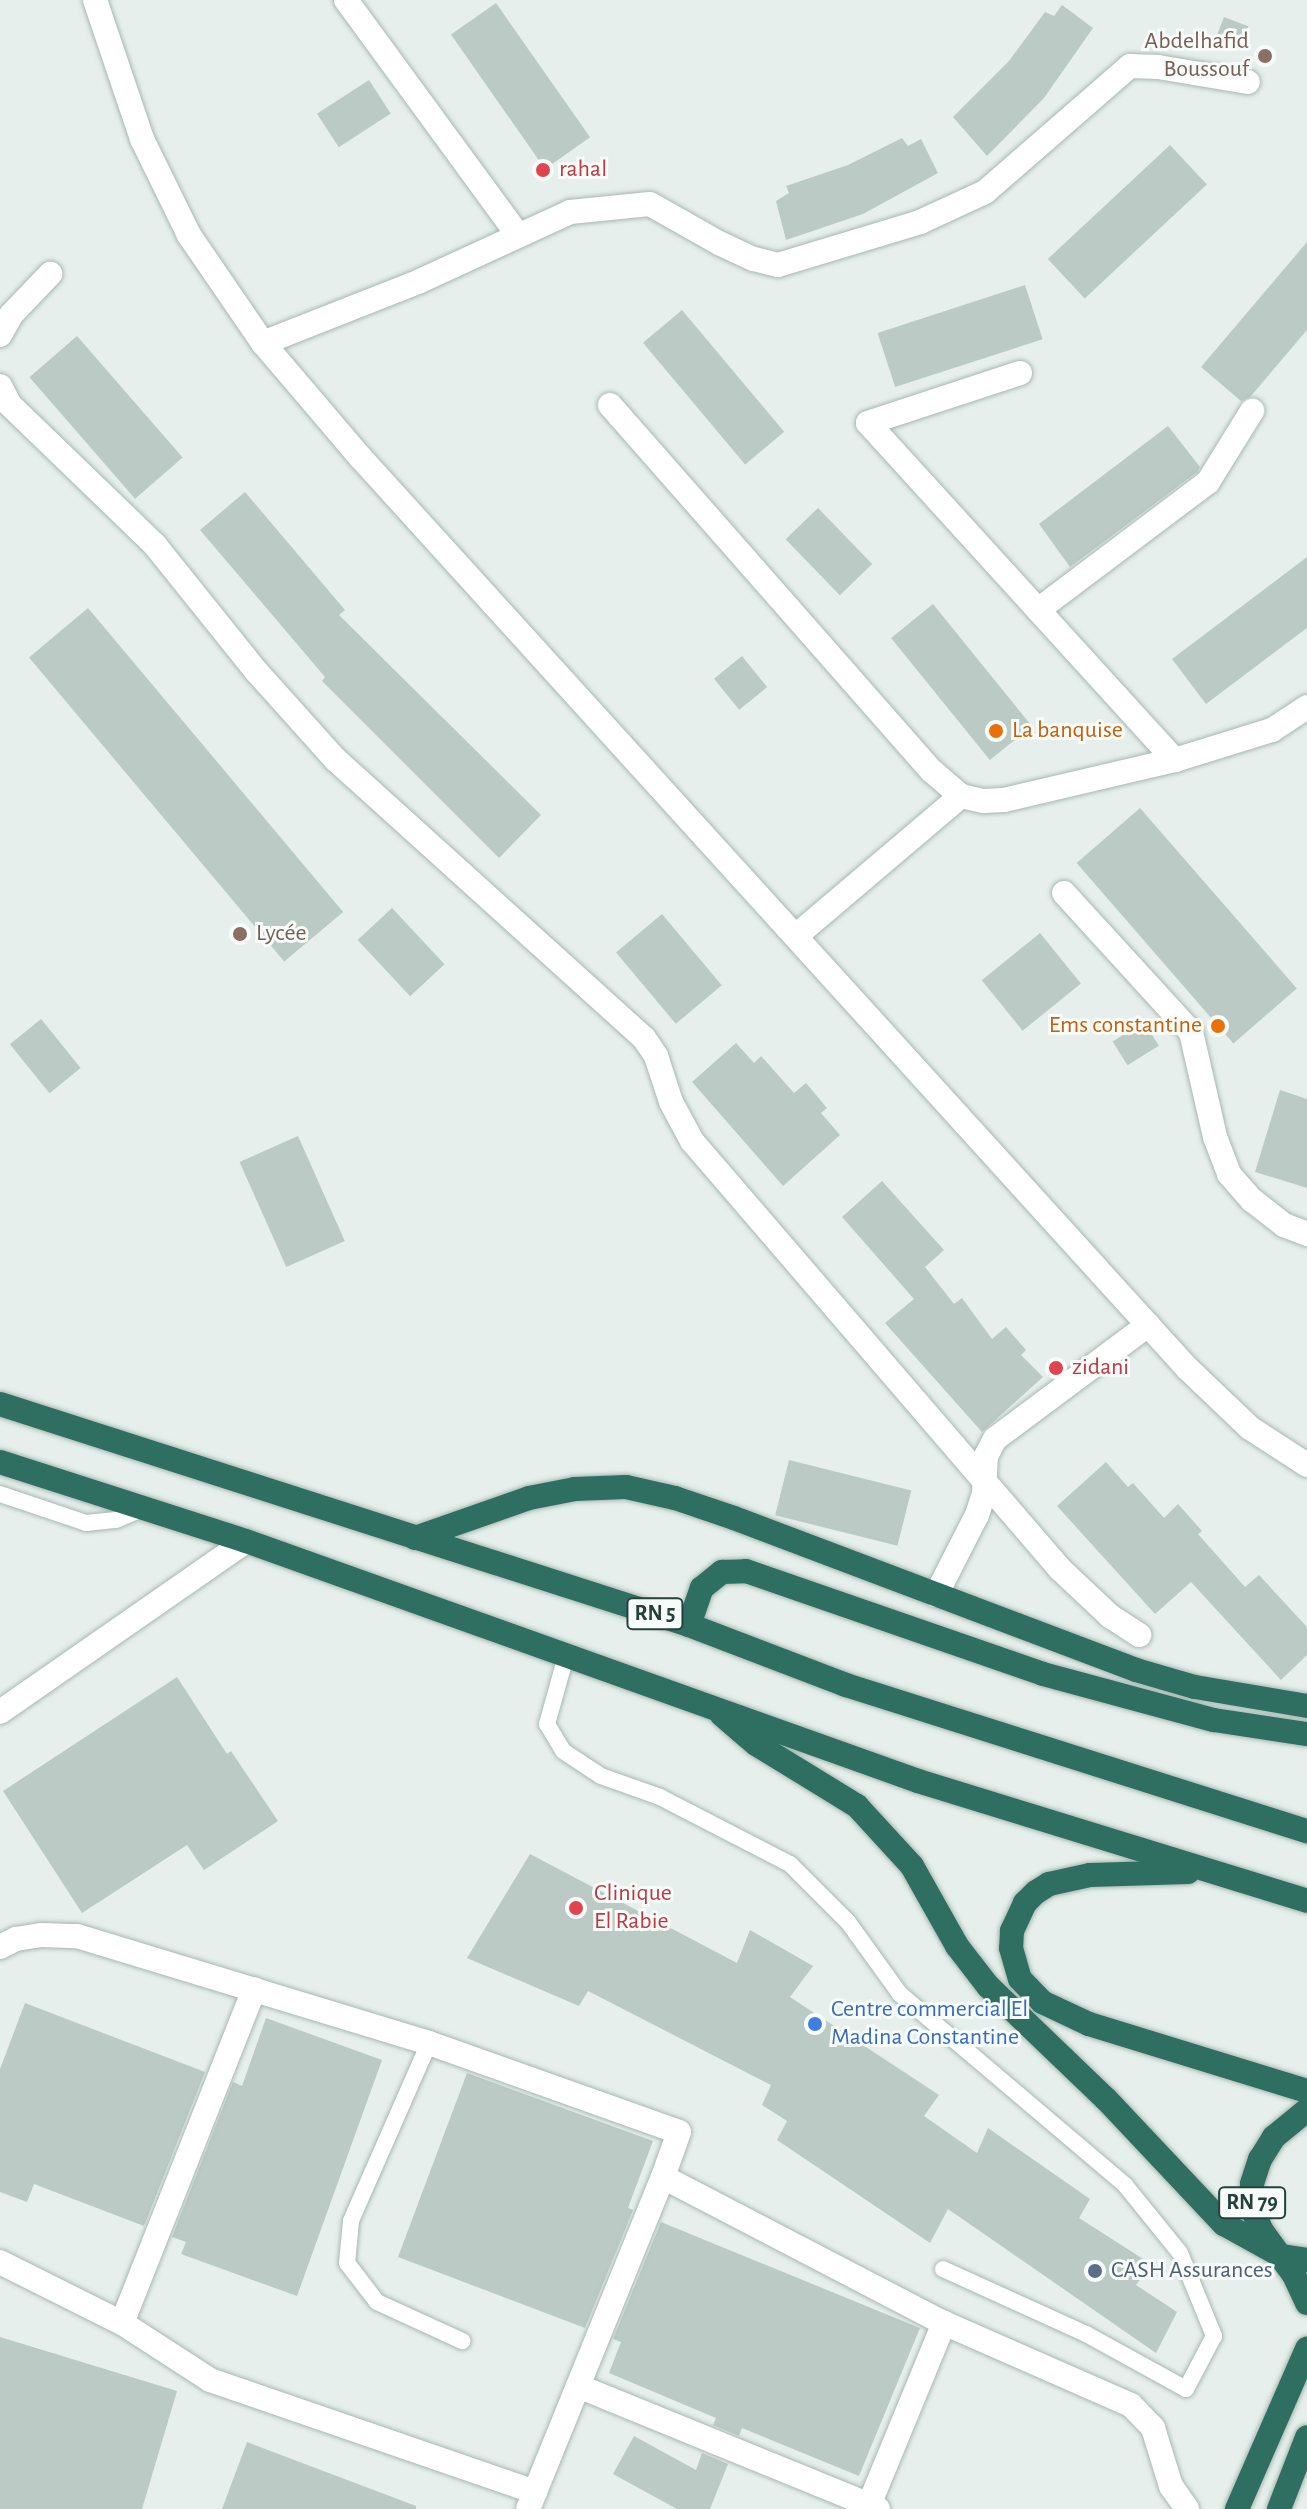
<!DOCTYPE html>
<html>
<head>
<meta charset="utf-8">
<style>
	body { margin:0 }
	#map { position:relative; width:1307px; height:2509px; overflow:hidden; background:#e6efeb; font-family:"Alegreya Sans",sans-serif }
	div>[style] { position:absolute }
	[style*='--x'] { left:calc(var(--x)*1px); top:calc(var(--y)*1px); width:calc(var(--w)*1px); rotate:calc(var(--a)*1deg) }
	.building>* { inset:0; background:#bbcac4; transform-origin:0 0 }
	.roads { filter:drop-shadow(0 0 2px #a8b8b2) drop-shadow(0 0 2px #a8b8b2) }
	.lane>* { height:16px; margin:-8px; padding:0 8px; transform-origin:8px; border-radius:8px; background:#fff }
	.street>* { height:24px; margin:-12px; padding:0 12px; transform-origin:12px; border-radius:12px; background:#fff }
	.highway>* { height:24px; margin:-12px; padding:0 12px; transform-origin:12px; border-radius:12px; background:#2f6f62 }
	.dots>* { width:22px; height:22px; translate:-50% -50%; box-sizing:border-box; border:4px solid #f7fbf9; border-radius:50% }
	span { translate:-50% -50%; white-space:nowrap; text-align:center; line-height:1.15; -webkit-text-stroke:6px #f7fbf9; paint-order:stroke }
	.shield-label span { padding:2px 6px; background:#f7fbf9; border:2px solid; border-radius:6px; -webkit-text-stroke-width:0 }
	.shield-label { font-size:22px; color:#24423a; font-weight:700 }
	.education-label { font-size:24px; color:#785e54 }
	.right { translate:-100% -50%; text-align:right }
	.left { translate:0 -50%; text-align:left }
	.health-label { font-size:24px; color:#be3a42 }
	.food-label { font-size:24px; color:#c56008 }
	.shop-label { font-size:24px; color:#366cbe }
	.service-label { font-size:24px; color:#4e5e75 }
</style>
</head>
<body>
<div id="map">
	<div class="building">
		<div style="left:496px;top:3px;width:164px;height:55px;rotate:55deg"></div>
		<div style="clip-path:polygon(1062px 5px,1093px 28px,1044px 98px,987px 156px,953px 117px,1009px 61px,1045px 12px,1054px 16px)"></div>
		<div style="left:1224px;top:17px;width:26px;height:25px;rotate:21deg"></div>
		<div style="left:369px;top:80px;width:40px;height:62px;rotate:57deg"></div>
		<div style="clip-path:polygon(902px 138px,908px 146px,921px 139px,938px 173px,863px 214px,786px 240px,776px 201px,789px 193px,786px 186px,848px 165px)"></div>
		<div style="left:1170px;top:145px;width:54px;height:167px;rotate:47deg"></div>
		<div style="clip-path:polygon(1307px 242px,1307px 330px,1251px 396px,1241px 401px,1201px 367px)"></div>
		<div style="left:1025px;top:285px;width:57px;height:155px;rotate:72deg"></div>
		<div style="left:682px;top:310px;width:159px;height:51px;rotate:50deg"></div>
		<div style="left:77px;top:336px;width:161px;height:63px;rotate:49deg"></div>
		<div style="clip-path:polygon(1168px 426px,1200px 467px,1197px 472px,1070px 567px,1039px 524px)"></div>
		<div style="clip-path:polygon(245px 492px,345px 610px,339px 615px,541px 815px,499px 858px,322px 681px,325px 677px,200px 530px)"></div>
		<div style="left:818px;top:508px;width:78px;height:45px;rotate:46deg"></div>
		<div style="clip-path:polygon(1307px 557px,1307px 628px,1206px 704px,1172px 659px)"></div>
		<div style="left:933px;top:604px;width:157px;height:54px;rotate:51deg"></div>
		<div style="left:88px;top:608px;width:397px;height:77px;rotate:50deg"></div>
		<div style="left:742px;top:656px;width:40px;height:36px;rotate:51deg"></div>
		<div style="left:1140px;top:808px;width:239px;height:84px;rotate:49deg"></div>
		<div style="left:392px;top:908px;width:77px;height:47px;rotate:47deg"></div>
		<div style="left:662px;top:914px;width:93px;height:60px;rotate:50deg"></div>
		<div style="left:1040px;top:933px;width:65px;height:75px;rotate:51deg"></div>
		<div style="left:41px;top:1019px;width:63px;height:40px;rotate:51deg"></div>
		<div style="left:1144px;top:1022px;width:28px;height:37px;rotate:58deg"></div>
		<div style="clip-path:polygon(736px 1043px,754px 1063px,761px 1056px,794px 1093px,806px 1083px,827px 1108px,821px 1113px,840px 1135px,783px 1186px,692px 1082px)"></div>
		<div style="clip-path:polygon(1280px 1090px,1307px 1099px,1307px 1188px,1255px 1172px)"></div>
		<div style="left:298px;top:1136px;width:115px;height:64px;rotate:66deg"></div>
		<div style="clip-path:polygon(882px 1181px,944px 1250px,925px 1267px,954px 1304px,962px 1298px,992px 1339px,1006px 1327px,1026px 1350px,1021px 1355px,1043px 1377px,982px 1432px,885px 1323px,914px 1299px,842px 1217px)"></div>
		<div style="left:789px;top:1460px;width:126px;height:57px;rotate:14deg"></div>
		<div style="clip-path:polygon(1106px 1462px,1128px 1487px,1133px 1483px,1164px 1518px,1178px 1504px,1202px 1531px,1198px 1534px,1245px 1587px,1259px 1575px,1307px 1627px,1307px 1655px,1281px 1680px,1191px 1582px,1155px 1614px,1057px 1506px)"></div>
		<div style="clip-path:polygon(177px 1677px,227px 1754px,231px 1751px,278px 1821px,204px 1870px,187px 1845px,82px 1913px,3px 1791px)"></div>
		<div style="clip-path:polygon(530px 1854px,737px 1963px,750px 1930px,813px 1966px,790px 1997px,939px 2095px,924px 2116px,977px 2153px,988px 2128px,1090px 2199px,1079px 2218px,1151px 2264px,1136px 2285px,1177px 2312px,1156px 2353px,948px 2209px,930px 2243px,777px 2140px,787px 2121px,762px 2105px,771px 2085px,588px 1991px,579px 2006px,467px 1958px)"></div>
		<div style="clip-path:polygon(25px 2003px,205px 2072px,144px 2226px,34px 2184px,27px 2202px,0 2192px,0 2069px)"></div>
		<div style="clip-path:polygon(266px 2018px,382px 2060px,297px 2296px,181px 2254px,186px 2242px,172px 2237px,233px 2082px,242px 2086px)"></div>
		<div style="clip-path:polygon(467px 2073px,653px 2141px,628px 2208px,633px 2210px,585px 2328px,398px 2257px)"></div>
		<div style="clip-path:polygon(661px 2222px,920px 2328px,859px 2476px,742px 2428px,739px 2436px,713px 2425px,716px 2418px,609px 2373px,621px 2342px,613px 2339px)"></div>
		<div style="clip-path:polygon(0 2337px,177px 2391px,142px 2509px,0 2509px)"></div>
		<div style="clip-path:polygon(634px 2436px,696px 2470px,702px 2453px,728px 2464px,710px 2509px,677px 2509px,613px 2474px)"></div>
		<div style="clip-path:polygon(247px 2442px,416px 2506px,416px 2509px,222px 2509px)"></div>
	</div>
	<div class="roads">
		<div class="lane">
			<div style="--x:0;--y:1494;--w:91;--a:18.6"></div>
			<div style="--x:86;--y:1523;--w:30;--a:-6"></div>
			<div style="--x:116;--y:1520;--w:30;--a:-23"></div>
			<div style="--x:566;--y:1656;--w:71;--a:105.6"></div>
			<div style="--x:547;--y:1724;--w:31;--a:59"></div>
			<div style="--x:563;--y:1751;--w:45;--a:33.3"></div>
			<div style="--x:601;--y:1776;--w:63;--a:19.6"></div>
			<div style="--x:660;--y:1797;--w:146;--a:27.3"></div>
			<div style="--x:790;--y:1864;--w:82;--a:45"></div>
			<div style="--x:848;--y:1922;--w:89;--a:54.2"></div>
			<div style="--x:900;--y:1994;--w:295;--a:40.3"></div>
			<div style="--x:1125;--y:2185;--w:87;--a:51"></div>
			<div style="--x:1180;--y:2253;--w:90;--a:67.7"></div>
			<div style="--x:1214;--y:2336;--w:60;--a:117.8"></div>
			<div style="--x:1186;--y:2389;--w:114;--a:-151.2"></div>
			<div style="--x:1086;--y:2334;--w:157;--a:-155.6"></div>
			<div style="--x:429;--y:2043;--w:194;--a:113.7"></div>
			<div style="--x:351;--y:2221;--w:42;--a:95.4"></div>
			<div style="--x:347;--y:2263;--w:49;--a:52.4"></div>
			<div style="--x:377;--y:2302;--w:94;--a:24.6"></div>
		</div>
		<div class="street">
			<div style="--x:95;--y:0;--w:147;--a:71.3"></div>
			<div style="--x:142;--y:139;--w:107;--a:63.9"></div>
			<div style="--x:189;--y:235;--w:131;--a:55.6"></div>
			<div style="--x:263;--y:343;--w:151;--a:49.6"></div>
			<div style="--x:361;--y:458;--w:1229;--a:47.77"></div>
			<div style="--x:1187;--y:1368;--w:87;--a:43.6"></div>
			<div style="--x:1250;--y:1428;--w:68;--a:33"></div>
			<div style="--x:346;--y:0;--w:291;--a:53.8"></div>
			<div style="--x:0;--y:335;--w:23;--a:-61"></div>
			<div style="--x:11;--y:315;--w:57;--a:-46.4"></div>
			<div style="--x:263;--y:343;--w:169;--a:-21.5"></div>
			<div style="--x:420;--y:281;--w:165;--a:-24.7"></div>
			<div style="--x:570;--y:212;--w:80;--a:-5.7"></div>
			<div style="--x:650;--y:204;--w:79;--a:29.5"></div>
			<div style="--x:719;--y:243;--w:38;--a:25"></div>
			<div style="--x:754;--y:259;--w:25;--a:14"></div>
			<div style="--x:778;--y:265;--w:148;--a:-16.8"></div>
			<div style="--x:920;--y:222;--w:72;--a:-24.8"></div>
			<div style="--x:985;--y:192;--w:192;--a:-41"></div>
			<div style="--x:1130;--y:66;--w:28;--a:2"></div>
			<div style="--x:1158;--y:67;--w:91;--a:9.5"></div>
			<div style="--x:1020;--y:373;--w:160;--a:161.8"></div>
			<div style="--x:868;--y:423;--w:456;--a:47.7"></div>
			<div style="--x:0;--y:386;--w:21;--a:62"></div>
			<div style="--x:10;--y:405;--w:202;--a:44"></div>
			<div style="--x:155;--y:545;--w:161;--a:51.3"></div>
			<div style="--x:256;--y:671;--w:118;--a:48.1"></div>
			<div style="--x:335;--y:759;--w:416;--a:42.1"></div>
			<div style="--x:644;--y:1038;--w:22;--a:56"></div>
			<div style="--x:656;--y:1056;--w:48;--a:71.9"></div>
			<div style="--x:671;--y:1102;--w:44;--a:61.7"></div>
			<div style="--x:692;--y:1141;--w:564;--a:49.31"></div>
			<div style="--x:1060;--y:1569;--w:69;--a:43.2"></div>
			<div style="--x:1110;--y:1616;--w:35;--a:33"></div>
			<div style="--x:610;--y:405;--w:487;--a:48.7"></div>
			<div style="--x:932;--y:771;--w:38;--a:41"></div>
			<div style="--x:961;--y:796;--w:23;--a:13"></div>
			<div style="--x:983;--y:801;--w:21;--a:-3"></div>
			<div style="--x:1004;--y:800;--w:176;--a:-13.2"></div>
			<div style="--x:1175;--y:760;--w:102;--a:-17.2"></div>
			<div style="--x:1272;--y:730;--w:42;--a:-33.3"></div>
			<div style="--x:1038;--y:610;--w:213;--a:-37"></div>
			<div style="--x:1208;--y:482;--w:84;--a:-58.2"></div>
			<div style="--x:1064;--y:893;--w:188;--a:47.6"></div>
			<div style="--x:1191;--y:1032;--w:108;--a:77.1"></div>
			<div style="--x:1215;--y:1137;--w:40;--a:69"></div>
			<div style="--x:1229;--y:1174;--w:35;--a:49"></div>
			<div style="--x:1252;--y:1200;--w:41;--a:38"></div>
			<div style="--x:1284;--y:1225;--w:25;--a:21"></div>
			<div style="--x:797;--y:935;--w:215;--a:-40.3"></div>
			<div style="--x:936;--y:1595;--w:90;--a:-62.9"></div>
			<div style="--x:977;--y:1515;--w:23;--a:-72"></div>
			<div style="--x:984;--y:1493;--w:37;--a:-87"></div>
			<div style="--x:986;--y:1456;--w:19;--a:-62"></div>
			<div style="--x:995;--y:1439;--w:191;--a:-36.7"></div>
			<div style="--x:0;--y:1712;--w:300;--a:-34.8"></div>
			<div style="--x:0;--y:1947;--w:18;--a:-27"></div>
			<div style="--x:16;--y:1939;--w:26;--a:-9"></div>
			<div style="--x:42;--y:1935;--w:35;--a:2"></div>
			<div style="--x:77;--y:1936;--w:368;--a:16.9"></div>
			<div style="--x:429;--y:2043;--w:265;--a:19.6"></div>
			<div style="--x:679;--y:2132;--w:48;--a:109.6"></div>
			<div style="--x:663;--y:2177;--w:317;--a:27.5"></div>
			<div style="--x:944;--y:2323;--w:204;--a:23.7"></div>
			<div style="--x:1131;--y:2405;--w:32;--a:46"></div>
			<div style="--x:1153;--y:2428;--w:61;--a:72.8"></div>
			<div style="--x:1171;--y:2486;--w:28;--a:55"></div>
			<div style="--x:0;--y:2262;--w:136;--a:26.6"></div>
			<div style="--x:122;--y:2323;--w:105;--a:32.9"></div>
			<div style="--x:210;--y:2380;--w:344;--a:19"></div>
			<div style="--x:122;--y:2323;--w:359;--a:-68.4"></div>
			<div style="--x:578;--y:2386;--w:314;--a:22.2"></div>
			<div style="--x:528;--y:2509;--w:358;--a:-67.9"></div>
			<div style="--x:878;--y:2509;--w:10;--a:-156"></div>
			<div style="--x:869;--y:2505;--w:197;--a:-67.6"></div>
		</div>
		<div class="highway">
			<div style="--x:0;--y:1404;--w:724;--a:17.78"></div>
			<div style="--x:689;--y:1625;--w:168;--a:20.9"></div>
			<div style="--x:846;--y:1685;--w:484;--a:17.6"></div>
			<div style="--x:0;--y:1462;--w:258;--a:17.8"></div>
			<div style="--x:246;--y:1541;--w:714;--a:19.65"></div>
			<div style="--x:918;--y:1781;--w:407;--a:17.1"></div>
			<div style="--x:415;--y:1538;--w:121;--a:-19.3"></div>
			<div style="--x:529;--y:1498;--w:47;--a:-11.1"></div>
			<div style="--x:575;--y:1489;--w:51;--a:-2.2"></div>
			<div style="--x:626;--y:1487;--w:50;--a:12.7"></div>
			<div style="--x:675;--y:1498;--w:62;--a:18.7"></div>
			<div style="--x:734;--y:1518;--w:430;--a:20.7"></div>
			<div style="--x:1136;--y:1670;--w:61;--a:16.1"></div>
			<div style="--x:1195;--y:1687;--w:114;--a:9.6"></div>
			<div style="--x:689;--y:1625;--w:39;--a:-71"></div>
			<div style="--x:702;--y:1588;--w:26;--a:-39"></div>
			<div style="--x:722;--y:1572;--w:24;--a:-2"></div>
			<div style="--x:746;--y:1571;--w:314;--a:19.1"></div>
			<div style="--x:1043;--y:1674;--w:177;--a:15.1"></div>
			<div style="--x:1214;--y:1720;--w:94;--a:8.6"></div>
			<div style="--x:722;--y:1715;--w:45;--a:40.5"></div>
			<div style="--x:756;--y:1744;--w:119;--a:31.5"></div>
			<div style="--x:857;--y:1806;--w:81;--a:47.5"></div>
			<div style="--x:912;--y:1866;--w:92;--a:60.6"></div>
			<div style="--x:957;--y:1946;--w:51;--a:52.2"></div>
			<div style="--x:988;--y:1986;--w:163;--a:43.8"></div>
			<div style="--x:1106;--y:2099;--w:172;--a:46.7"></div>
			<div style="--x:1224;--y:2224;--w:66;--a:28.9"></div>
			<div style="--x:1282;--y:2256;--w:25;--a:9"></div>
			<div style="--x:1188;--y:1872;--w:98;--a:178.2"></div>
			<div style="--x:1090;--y:1875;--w:42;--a:167.6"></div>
			<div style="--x:1049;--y:1884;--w:15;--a:148"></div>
			<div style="--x:1036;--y:1892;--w:16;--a:135"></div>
			<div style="--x:1025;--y:1903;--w:31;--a:115"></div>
			<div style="--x:1012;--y:1931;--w:17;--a:93"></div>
			<div style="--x:1011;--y:1948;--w:32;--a:74"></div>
			<div style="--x:1020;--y:1979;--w:32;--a:46"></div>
			<div style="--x:1042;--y:2002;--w:52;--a:25.1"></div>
			<div style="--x:1089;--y:2024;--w:228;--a:17.1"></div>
			<div style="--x:1307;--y:2110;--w:43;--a:140.7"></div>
			<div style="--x:1274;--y:2137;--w:26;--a:122"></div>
			<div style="--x:1260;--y:2159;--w:26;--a:108"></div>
			<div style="--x:1252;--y:2184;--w:25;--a:90"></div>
			<div style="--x:1252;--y:2209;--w:24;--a:66"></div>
			<div style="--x:1262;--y:2231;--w:54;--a:54"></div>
			<div style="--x:1294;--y:2275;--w:31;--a:65"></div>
			<div style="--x:1237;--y:2509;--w:175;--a:-66.4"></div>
			<div style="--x:1279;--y:2509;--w:77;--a:-68.7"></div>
		</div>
	</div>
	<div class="dots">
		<div style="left:1265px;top:56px;background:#8d6e63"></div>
		<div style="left:543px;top:170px;background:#e0444e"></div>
		<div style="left:996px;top:731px;background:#e8710a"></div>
		<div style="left:240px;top:934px;background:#8d6e63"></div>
		<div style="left:1218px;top:1026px;background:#e8710a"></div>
		<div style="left:1056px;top:1368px;background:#e0444e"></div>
		<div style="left:576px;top:1908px;background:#e0444e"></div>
		<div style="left:815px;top:2024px;background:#3f7fe0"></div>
		<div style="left:1095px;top:2271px;background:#5c6f8a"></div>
	</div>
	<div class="shield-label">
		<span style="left:655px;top:1614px">RN 5</span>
		<span style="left:1252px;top:2203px">RN 79</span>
	</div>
	<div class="education-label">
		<span class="right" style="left:1249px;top:56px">Abdelhafid<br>Boussouf</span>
		<span class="left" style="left:256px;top:934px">Lycée</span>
	</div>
	<div class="health-label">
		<span class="left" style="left:559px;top:170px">rahal</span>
		<span class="left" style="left:1072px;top:1368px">zidani</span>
		<span class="left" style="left:594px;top:1908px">Clinique<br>El Rabie</span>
	</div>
	<div class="food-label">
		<span class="left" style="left:1012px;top:731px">La banquise</span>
		<span class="right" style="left:1202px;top:1026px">Ems constantine</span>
	</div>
	<div class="shop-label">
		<span class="left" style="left:831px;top:2024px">Centre commercial El<br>Madina Constantine</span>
	</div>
	<div class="service-label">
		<span class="left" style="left:1111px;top:2271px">CASH Assurances</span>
	</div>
</div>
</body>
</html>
